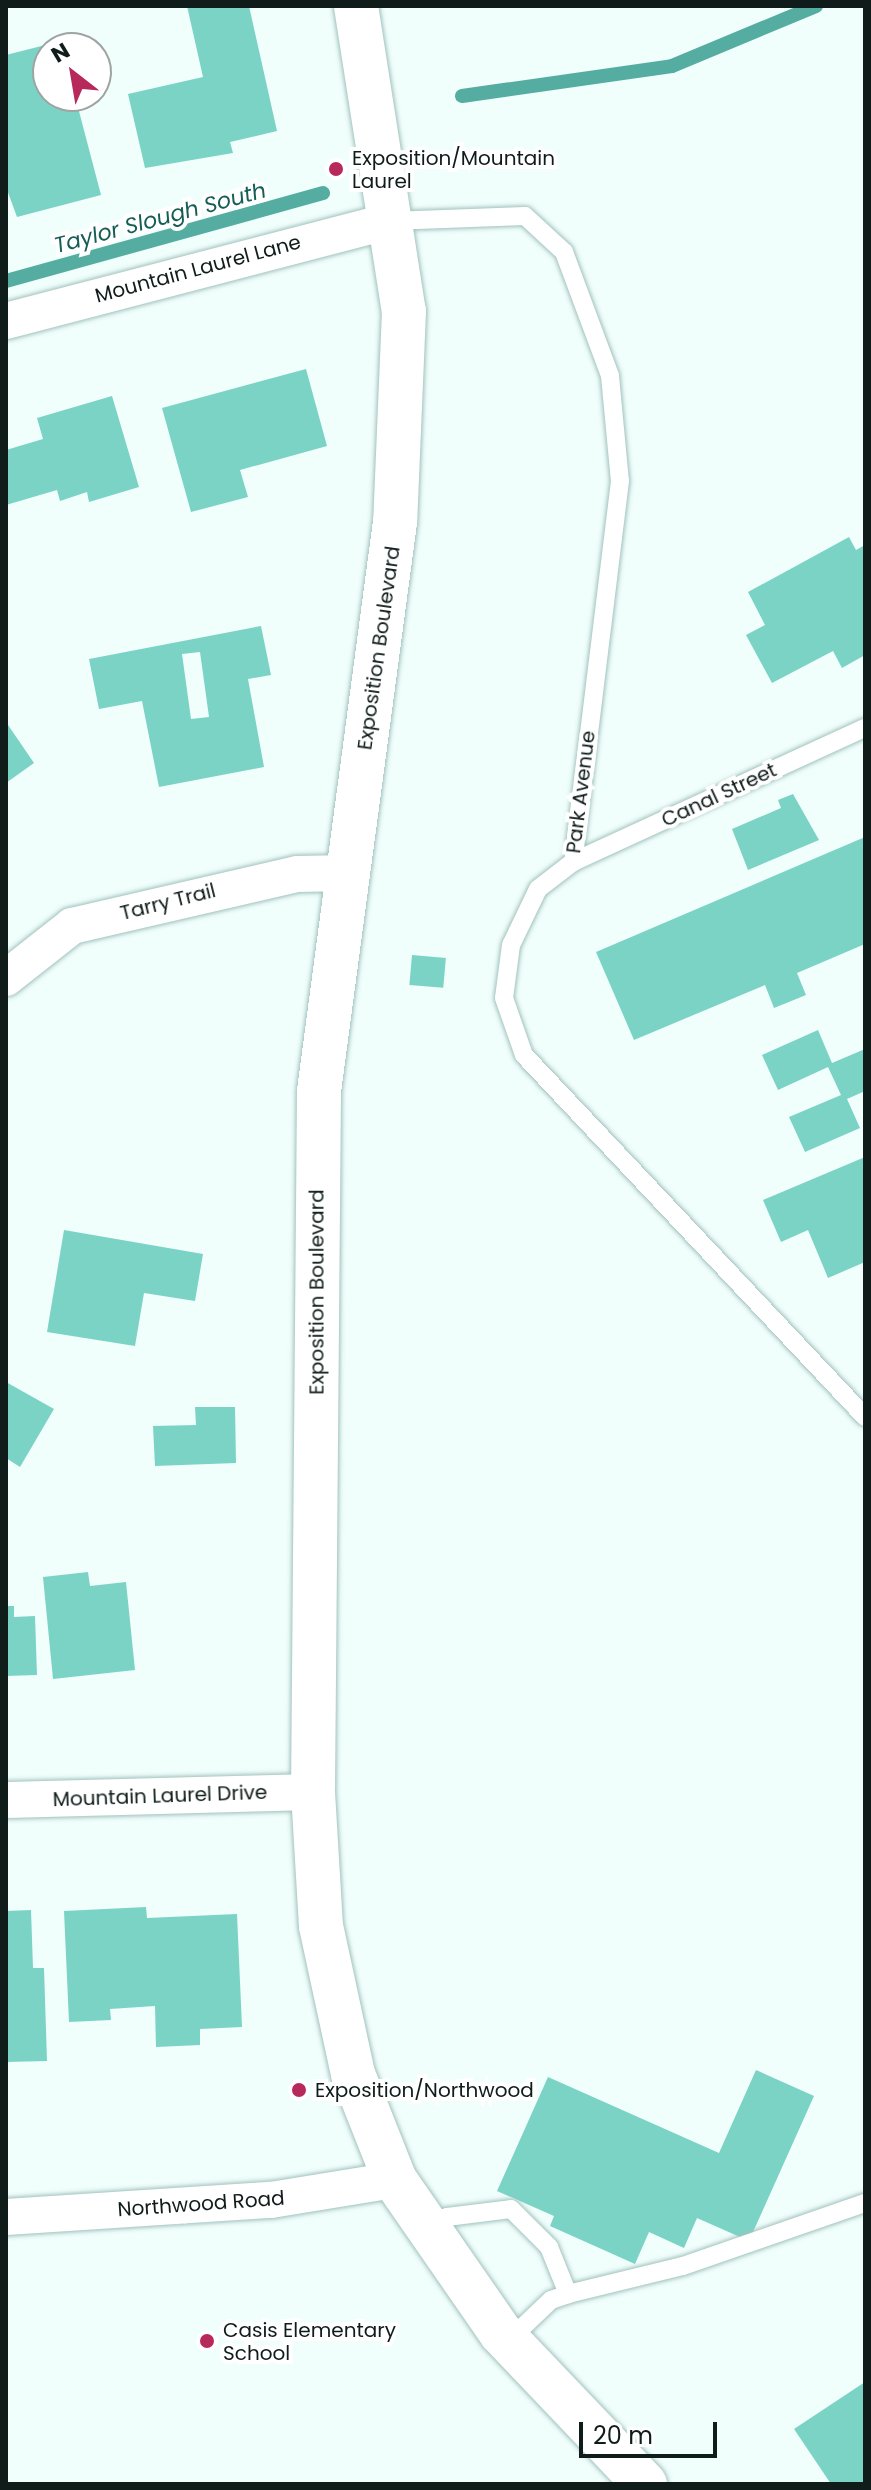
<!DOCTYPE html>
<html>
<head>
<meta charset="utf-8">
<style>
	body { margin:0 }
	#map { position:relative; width:871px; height:2490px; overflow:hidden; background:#f0fefc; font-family:Poppins,sans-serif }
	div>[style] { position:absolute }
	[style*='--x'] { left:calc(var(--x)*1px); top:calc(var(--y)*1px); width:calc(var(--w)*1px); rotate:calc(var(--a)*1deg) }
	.stream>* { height:14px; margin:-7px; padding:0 7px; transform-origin:7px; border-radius:7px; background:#55ada2 }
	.building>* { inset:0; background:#7bd3c6; transform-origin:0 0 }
	.roads { filter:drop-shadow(0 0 2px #a1c2bd) drop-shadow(0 0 2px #a1c2bd) }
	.lane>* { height:18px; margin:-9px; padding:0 9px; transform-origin:9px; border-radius:9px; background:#fff }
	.street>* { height:36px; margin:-18px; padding:0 18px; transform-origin:18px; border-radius:18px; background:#fff }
	.secondary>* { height:44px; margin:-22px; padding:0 22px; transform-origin:22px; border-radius:22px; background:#fff }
	.dots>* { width:22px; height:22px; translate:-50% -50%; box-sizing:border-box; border:4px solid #fff; border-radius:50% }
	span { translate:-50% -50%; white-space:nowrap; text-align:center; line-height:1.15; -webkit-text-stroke:8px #fff; paint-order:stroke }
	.poi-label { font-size:20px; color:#0f1c1a }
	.left { translate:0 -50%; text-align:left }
	.street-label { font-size:20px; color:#0f1c1a }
	.water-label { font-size:22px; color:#145e56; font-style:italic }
	.frame { position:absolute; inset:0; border:8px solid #0f1c1a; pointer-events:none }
	.north { position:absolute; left:32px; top:32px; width:80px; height:80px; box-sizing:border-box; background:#fff; border:2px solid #9fa4a3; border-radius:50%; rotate:329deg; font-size:22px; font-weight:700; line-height:32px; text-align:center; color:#0f1c1a }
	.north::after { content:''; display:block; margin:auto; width:28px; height:36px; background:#b8295b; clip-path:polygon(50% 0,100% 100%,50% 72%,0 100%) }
	.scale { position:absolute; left:579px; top:2422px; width:138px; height:36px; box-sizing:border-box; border:4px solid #0f1c1a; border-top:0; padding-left:10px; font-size:24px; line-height:28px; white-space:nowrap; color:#0f1c1a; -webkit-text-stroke:6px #fff; paint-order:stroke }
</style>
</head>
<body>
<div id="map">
	<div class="stream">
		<div style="--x:462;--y:96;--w:212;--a:-8.1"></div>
		<div style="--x:672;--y:66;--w:156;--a:-22.6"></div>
		<div style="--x:6;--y:281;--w:329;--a:-15.5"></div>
	</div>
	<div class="building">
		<div style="clip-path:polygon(187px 6px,249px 6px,277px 131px,230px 142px,233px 153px,145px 168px,128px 94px,203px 77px)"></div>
		<div style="clip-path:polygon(61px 41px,63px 48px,48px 48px,48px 96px,75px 96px,101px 195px,17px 217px,6px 187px,6px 55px)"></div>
		<div style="clip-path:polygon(306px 369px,327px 446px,240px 470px,248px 497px,191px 512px,162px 408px)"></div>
		<div style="clip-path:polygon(112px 396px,139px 487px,89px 502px,87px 492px,60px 501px,57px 490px,6px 505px,6px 450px,43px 439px,37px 418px)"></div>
		<div style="clip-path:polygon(849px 537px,856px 550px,865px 545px,865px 655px,842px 668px,833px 651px,772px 683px,746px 635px,765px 625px,748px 592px)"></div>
		<div style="clip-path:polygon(evenodd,261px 626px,271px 675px,248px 679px,264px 767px,159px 787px,142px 701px,99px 709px,89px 659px,261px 626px,200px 652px,209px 717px,191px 719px,182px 654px,200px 652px)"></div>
		<div style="clip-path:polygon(6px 722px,34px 763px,6px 783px)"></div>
		<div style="clip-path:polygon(793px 794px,819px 840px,748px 870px,732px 829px,781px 808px,778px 800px)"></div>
		<div style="clip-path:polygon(865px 837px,865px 944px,797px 973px,806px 995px,774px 1008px,765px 985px,634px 1040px,596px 952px)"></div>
		<div style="left:412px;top:955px;width:34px;height:30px;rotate:5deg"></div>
		<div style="clip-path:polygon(818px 1030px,832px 1063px,865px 1049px,865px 1091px,847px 1099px,860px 1128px,805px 1152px,789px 1117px,841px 1095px,828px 1067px,778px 1090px,762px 1055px)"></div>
		<div style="clip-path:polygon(865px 1157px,865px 1262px,828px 1278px,808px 1230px,781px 1242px,763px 1200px)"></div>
		<div style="clip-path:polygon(64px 1230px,203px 1254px,195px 1301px,144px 1293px,135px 1346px,47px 1332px)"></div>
		<div style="clip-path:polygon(6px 1382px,54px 1409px,20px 1467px,6px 1458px)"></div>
		<div style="clip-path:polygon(195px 1407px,235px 1407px,236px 1463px,155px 1466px,153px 1426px,196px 1425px)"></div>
		<div style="clip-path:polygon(88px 1572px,90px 1586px,126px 1582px,135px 1670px,53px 1679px,43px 1577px)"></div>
		<div style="clip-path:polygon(6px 1606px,14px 1606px,14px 1617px,35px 1616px,37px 1675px,6px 1676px)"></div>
		<div style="clip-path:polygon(146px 1907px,147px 1918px,237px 1914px,242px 2027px,200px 2029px,200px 2045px,156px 2047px,155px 2006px,110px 2009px,111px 2020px,69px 2022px,64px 1911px)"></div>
		<div style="clip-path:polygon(31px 1910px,33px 1968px,44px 1968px,47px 2061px,6px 2062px,6px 1911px)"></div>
		<div style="clip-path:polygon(756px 2070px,814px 2096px,749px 2241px,697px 2218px,684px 2248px,649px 2232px,635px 2264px,550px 2226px,554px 2216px,497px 2191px,548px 2077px,719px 2153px)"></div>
		<div style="clip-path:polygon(865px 2382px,865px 2484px,831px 2484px,794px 2429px)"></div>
	</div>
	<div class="roads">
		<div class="lane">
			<div style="--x:390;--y:221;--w:135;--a:-2.1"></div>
			<div style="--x:525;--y:216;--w:53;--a:42.7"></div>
			<div style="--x:564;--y:252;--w:132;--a:69.6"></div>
			<div style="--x:610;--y:376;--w:105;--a:84.6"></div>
			<div style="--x:620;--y:481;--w:384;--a:97"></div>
			<div style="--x:573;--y:862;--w:44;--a:142.4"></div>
			<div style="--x:538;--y:889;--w:62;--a:115.7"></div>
			<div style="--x:511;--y:945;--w:53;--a:97.5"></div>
			<div style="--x:504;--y:998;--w:60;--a:70.7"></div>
			<div style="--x:524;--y:1055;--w:497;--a:46.7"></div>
			<div style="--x:573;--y:862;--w:321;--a:-24.7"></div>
			<div style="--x:428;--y:2229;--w:22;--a:-32"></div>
			<div style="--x:447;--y:2217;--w:64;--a:-7.1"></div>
			<div style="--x:511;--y:2209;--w:54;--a:45"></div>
			<div style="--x:549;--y:2247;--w:51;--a:68"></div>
			<div style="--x:568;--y:2294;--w:118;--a:-13.7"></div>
			<div style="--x:683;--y:2266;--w:193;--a:-19.1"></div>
			<div style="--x:508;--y:2341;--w:59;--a:-43.6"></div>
			<div style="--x:551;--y:2300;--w:18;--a:-19"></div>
		</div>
		<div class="street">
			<div style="--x:6;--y:321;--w:397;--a:-14.6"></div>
			<div style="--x:6;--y:978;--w:84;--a:-38.2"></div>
			<div style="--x:72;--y:926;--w:231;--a:-13"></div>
			<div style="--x:297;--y:874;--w:51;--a:-1.1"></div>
			<div style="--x:6;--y:1800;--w:307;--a:-1.5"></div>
			<div style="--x:6;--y:2217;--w:266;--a:-3.7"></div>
			<div style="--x:271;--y:2200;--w:126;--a:-9.2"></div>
		</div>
		<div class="secondary">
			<div style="--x:356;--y:6;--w:309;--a:81.1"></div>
			<div style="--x:404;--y:311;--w:211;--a:92.4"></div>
			<div style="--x:395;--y:522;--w:574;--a:97.61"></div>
			<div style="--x:319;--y:1091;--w:701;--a:90.49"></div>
			<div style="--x:313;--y:1792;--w:134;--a:86.6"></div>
			<div style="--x:321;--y:1926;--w:151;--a:77.8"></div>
			<div style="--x:353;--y:2074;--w:114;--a:68.4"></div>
			<div style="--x:395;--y:2180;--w:186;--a:55.3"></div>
			<div style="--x:501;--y:2333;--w:209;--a:46.4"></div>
		</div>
	</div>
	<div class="dots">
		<div style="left:336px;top:169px;background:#b8295b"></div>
		<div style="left:299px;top:2090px;background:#b8295b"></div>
		<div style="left:207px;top:2341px;background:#b8295b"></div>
	</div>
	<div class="poi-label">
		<span class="left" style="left:352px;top:170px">Exposition/Mountain<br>Laurel</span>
		<span class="left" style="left:315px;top:2090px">Exposition/Northwood</span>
		<span class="left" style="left:223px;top:2342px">Casis Elementary<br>School</span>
	</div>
	<div class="street-label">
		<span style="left:198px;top:269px;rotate:-15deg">Mountain Laurel Lane</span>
		<span style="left:379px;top:648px;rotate:-82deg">Exposition Boulevard</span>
		<span style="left:581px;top:792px;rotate:-83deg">Park Avenue</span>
		<span style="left:719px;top:795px;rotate:-25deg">Canal Street</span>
		<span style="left:168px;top:902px;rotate:-14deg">Tarry Trail</span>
		<span style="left:317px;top:1292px;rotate:-90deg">Exposition Boulevard</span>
		<span style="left:160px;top:1796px;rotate:-2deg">Mountain Laurel Drive</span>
		<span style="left:201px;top:2204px;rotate:-4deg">Northwood Road</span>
	</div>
	<div class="water-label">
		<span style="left:160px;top:218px;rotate:-15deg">Taylor Slough South</span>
	</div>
	<div class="frame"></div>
	<div class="north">N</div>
	<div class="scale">20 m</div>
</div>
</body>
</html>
